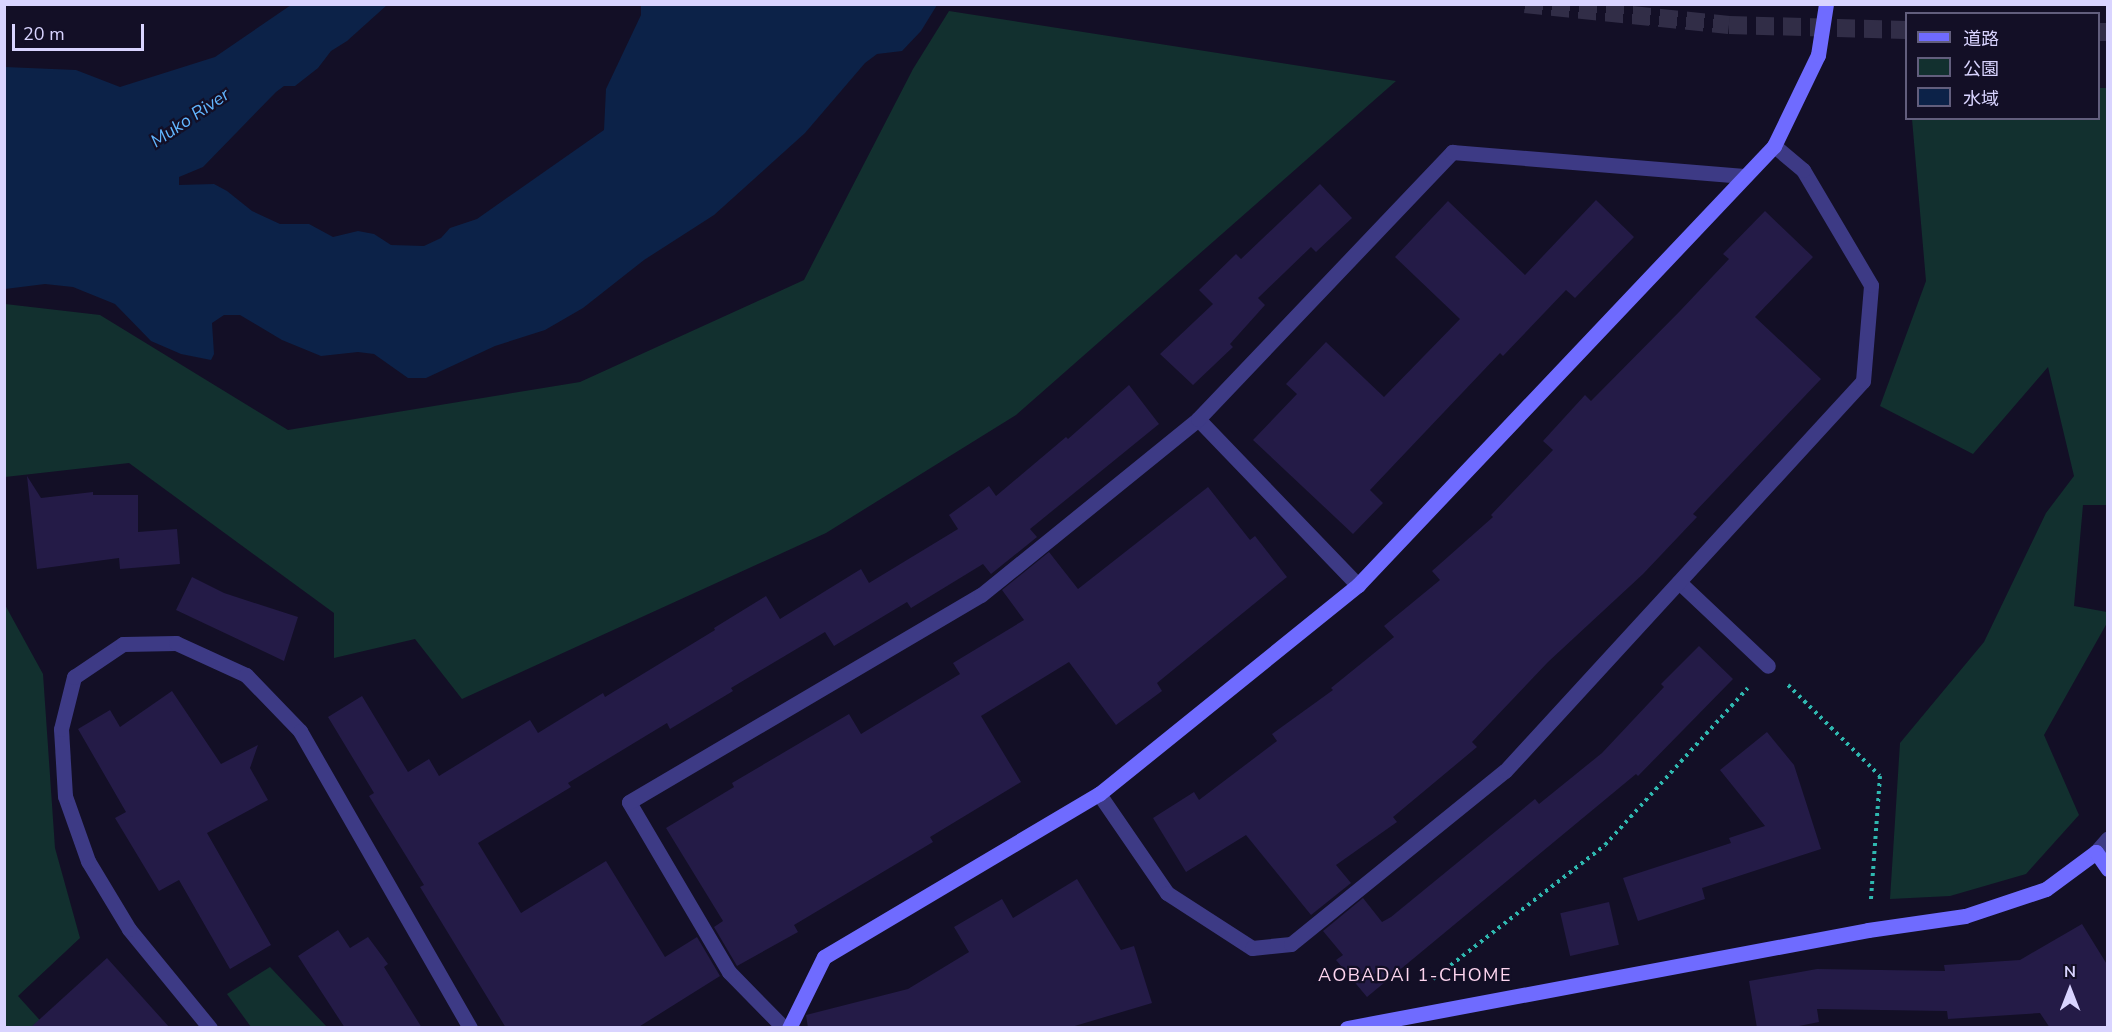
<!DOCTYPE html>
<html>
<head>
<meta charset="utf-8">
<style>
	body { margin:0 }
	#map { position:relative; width:2112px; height:1032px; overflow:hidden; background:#130f26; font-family:"Nunito Sans","Noto Sans JP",sans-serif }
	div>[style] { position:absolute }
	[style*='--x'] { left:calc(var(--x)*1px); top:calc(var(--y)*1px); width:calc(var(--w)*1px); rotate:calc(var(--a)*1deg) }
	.green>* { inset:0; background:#12302f }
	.water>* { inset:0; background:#0c2248 }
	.building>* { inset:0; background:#241b47; transform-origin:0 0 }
	.highway-tunnel>* { height:18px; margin-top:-9px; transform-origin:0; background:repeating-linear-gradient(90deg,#312d47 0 18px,transparent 0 27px) }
	.path>* { height:4px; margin-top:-2px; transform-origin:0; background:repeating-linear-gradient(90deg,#2fb8b0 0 3px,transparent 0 7.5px) }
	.street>* { height:15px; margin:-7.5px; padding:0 7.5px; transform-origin:7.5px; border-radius:7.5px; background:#3d3a85 }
	.secondary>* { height:15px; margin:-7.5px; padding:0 7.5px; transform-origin:7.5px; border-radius:7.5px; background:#6f6bff }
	span { translate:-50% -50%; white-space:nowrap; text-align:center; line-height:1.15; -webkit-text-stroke:4.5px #130f26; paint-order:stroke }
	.water-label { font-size:18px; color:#62b6ff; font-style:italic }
	.neighbourhood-label { font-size:18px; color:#ffd6f0; letter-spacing:1.5px }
	.frame { position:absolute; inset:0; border:6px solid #d9d4ff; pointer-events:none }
	.legend { position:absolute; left:1905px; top:12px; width:195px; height:108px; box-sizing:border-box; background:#130f26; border:2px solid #625e7d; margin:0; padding:8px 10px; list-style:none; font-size:18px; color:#d9d4ff }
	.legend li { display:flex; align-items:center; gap:12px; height:30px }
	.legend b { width:30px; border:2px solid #625e7d }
	.north { position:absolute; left:2040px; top:960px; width:60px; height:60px; -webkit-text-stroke:4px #130f26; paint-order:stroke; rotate:0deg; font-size:16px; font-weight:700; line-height:24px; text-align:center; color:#d9d4ff }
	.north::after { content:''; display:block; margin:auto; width:21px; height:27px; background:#d9d4ff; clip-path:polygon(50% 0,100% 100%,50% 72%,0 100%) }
	.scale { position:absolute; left:12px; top:24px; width:132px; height:27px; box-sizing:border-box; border:3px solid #d9d4ff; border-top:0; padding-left:8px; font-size:18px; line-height:21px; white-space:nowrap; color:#d9d4ff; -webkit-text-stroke:4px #130f26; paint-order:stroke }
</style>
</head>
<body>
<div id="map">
	<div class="green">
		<div style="clip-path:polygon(949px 11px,1396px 81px,1016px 415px,826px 533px,462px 699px,415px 639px,334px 658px,334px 613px,129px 463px,5px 477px,5px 304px,100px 315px,288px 430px,580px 382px,804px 280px,913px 69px)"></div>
		<div style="clip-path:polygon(2099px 88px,2108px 88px,2108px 505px,2083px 505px,2074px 606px,2107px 612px,2107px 623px,2044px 735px,2079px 815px,2026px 874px,1950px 896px,1890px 899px,1900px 743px,1984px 642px,2046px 513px,2074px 476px,2048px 367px,1973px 454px,1880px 406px,1926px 281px,1912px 119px,2098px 118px)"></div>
		<div style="clip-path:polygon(4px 603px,43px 674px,55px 848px,80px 938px,18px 996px,46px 1027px,5px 1027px)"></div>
		<div style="clip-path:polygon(270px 967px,327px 1027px,251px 1027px,227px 994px)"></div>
	</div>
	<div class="water">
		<div style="clip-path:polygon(291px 5px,387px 5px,347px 41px,331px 51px,318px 68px,295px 86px,284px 86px,276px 92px,203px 167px,179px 177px,179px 185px,214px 184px,227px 191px,252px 211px,280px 224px,309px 224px,333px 237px,358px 231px,374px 234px,391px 245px,424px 246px,441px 238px,450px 228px,477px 219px,604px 130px,606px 89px,641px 15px,641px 5px,937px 5px,921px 31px,902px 51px,877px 54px,865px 63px,805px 133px,714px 215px,644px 260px,583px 308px,545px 330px,495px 346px,426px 378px,408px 378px,374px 354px,358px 352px,321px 356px,282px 340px,240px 315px,224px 315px,212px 323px,214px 354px,211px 360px,181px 354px,151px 341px,115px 304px,73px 287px,45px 284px,5px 289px,5px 67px,76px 70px,120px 87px,215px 57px)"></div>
	</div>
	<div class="building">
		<div style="clip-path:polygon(1320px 184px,1352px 218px,1316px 252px,1311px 247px,1258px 298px,1265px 305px,1230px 344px,1233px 347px,1193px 385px,1160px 354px,1213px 304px,1199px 290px,1236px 254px,1241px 259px)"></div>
		<div style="clip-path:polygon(1596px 200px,1634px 237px,1575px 298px,1566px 290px,1503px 356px,1500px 353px,1370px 490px,1383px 503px,1353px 534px,1253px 440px,1297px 394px,1286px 384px,1326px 342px,1384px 397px,1460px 319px,1395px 257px,1448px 201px,1525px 275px)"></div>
		<div style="clip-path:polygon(1765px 211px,1813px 257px,1755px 317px,1821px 379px,1693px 514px,1697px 517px,1643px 574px,1548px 662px,1472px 742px,1477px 747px,1393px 817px,1397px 822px,1336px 865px,1351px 883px,1311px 915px,1246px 835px,1186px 872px,1153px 818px,1194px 792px,1199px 800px,1277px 741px,1272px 734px,1333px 690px,1331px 688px,1394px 637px,1384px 626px,1440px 580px,1432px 571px,1493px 517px,1491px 515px,1553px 450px,1543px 441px,1585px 395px,1591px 401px,1680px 311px,1729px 259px,1723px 254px)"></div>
		<div style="clip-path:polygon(1129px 385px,1159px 424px,1030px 529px,1037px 537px,991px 574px,983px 564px,911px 608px,907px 602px,834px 646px,825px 632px,731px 688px,733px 691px,670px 729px,667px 723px,568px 783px,571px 787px,478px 843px,521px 913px,606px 861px,665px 957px,697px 937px,720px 976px,637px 1028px,506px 1028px,420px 887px,424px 885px,369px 796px,374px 793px,328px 717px,362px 696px,408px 772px,429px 759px,439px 776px,530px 720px,538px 733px,603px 693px,605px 697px,715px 630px,714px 628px,766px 596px,780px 619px,861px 569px,869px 583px,958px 529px,949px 515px,989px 486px,996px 496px,1066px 437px,1068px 439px)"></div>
		<div style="clip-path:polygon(27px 476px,41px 498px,93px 492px,93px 495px,138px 495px,138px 532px,177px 529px,180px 564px,120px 569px,119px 558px,37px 569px)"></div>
		<div style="clip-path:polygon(1208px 487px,1250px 540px,1255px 536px,1287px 577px,1157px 683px,1162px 691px,1116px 725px,1069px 662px,981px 716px,1021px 782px,930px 837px,933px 842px,794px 925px,798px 932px,737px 966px,714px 927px,723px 921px,666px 828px,734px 787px,732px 783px,849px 714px,861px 734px,960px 674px,953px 663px,1024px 620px,1002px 590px,1049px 552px,1078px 589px)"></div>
		<div style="clip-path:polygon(192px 577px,224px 593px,298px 617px,284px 661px,176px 610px)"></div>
		<div style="clip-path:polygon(1699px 646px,1733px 679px,1638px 776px,1636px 774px,1367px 997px,1336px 960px,1343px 955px,1323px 931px,1363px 898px,1382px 922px,1391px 917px,1535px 799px,1539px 804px,1602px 753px,1664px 687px,1661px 684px)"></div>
		<div style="clip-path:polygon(172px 691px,221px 764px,258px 745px,250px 768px,268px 800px,207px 833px,271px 945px,230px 969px,179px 880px,159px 891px,115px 818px,126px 812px,78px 729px,110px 710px,120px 727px)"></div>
		<div style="clip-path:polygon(1767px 732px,1794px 765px,1821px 849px,1702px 888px,1705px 899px,1638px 921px,1623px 878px,1731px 843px,1729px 838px,1765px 826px,1720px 770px)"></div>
		<div style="clip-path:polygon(1077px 879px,1121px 950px,1134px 946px,1152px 1003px,1068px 1028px,808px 1028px,806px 1015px,908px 989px,969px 952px,954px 927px,1002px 899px,1013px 918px)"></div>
		<div style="left:1609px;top:902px;width:44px;height:50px;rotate:77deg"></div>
		<div style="clip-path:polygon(2082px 924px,2108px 966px,2108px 1028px,2050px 1028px,2040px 1013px,1948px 1019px,1947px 1011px,1817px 1009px,1819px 1022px,1789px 1028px,1757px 1028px,1749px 981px,1817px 969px,1945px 971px,1944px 965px,2020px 960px)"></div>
		<div style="clip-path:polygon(338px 930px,350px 948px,368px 937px,388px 964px,384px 967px,422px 1028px,345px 1028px,298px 956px)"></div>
		<div style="clip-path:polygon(107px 958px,170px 1028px,30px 1028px)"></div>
	</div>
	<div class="highway-tunnel">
		<div style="--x:1525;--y:4;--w:205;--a:5.9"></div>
		<div style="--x:1729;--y:25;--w:177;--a:1.6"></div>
		<div style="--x:2098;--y:32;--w:10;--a:0"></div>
	</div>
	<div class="path">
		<div style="--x:1788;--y:685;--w:129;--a:44.7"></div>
		<div style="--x:1880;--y:776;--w:124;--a:94.2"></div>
		<div style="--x:1433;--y:979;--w:218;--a:-37.9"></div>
		<div style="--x:1605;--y:845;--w:212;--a:-47.7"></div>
	</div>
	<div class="street">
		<div style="--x:1198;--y:419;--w:231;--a:46.1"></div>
		<div style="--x:1679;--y:582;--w:122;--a:43.3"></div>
		<div style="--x:1099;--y:794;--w:120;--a:55.5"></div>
		<div style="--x:1167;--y:893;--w:101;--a:32.9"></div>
		<div style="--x:1252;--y:948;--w:39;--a:-6"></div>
		<div style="--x:1291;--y:944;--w:275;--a:-39"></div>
		<div style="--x:1505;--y:771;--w:529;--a:-47.45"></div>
		<div style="--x:1863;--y:381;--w:96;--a:-85.2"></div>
		<div style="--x:1871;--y:285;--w:134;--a:-120.6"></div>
		<div style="--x:1803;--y:170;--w:38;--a:-140"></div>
		<div style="--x:2096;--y:852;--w:18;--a:-49"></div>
		<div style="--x:210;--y:1028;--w:128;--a:-129.3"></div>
		<div style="--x:129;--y:929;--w:79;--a:-121.1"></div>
		<div style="--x:88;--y:861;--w:69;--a:-109.5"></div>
		<div style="--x:65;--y:796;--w:67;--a:-93.4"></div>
		<div style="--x:61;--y:729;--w:54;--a:-76"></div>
		<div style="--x:74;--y:677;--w:59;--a:-34"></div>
		<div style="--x:123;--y:644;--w:53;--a:-1.1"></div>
		<div style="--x:176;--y:643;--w:77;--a:24.6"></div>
		<div style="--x:246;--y:675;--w:78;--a:46"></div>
		<div style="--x:300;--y:731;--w:342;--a:60.2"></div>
		<div style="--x:784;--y:1028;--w:78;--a:-134.5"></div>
		<div style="--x:729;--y:972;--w:197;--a:-120.5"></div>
		<div style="--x:629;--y:802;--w:408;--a:-30.5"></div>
		<div style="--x:981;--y:595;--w:279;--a:-39"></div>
		<div style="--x:1198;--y:419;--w:369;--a:-46.4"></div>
		<div style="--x:1452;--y:152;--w:293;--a:4.7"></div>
	</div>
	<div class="secondary">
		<div style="--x:789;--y:1028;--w:79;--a:-63.8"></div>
		<div style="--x:824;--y:957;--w:320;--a:-30.7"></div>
		<div style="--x:1099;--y:794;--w:333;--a:-38.9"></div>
		<div style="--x:1358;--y:585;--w:605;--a:-46.54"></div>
		<div style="--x:1774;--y:146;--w:101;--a:-64.2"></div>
		<div style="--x:1818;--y:55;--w:52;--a:-81.1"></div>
		<div style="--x:1347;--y:1028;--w:530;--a:-10.65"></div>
		<div style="--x:1868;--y:930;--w:98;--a:-8.2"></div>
		<div style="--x:1965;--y:916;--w:85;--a:-18.4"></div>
		<div style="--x:2046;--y:889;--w:62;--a:-36.5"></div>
		<div style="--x:2096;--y:852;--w:21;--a:55"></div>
	</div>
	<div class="water-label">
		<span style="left:190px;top:118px;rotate:-34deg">Muko River</span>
	</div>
	<div class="neighbourhood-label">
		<span style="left:1415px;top:975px">AOBADAI 1-CHOME</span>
	</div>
	<div class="frame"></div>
	<ul class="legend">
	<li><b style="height:8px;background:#6f6bff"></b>道路</li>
	<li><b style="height:16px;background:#12302f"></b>公園</li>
	<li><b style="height:16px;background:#0c2248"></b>水域</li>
	</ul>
	<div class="north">N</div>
	<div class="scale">20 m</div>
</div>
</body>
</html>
